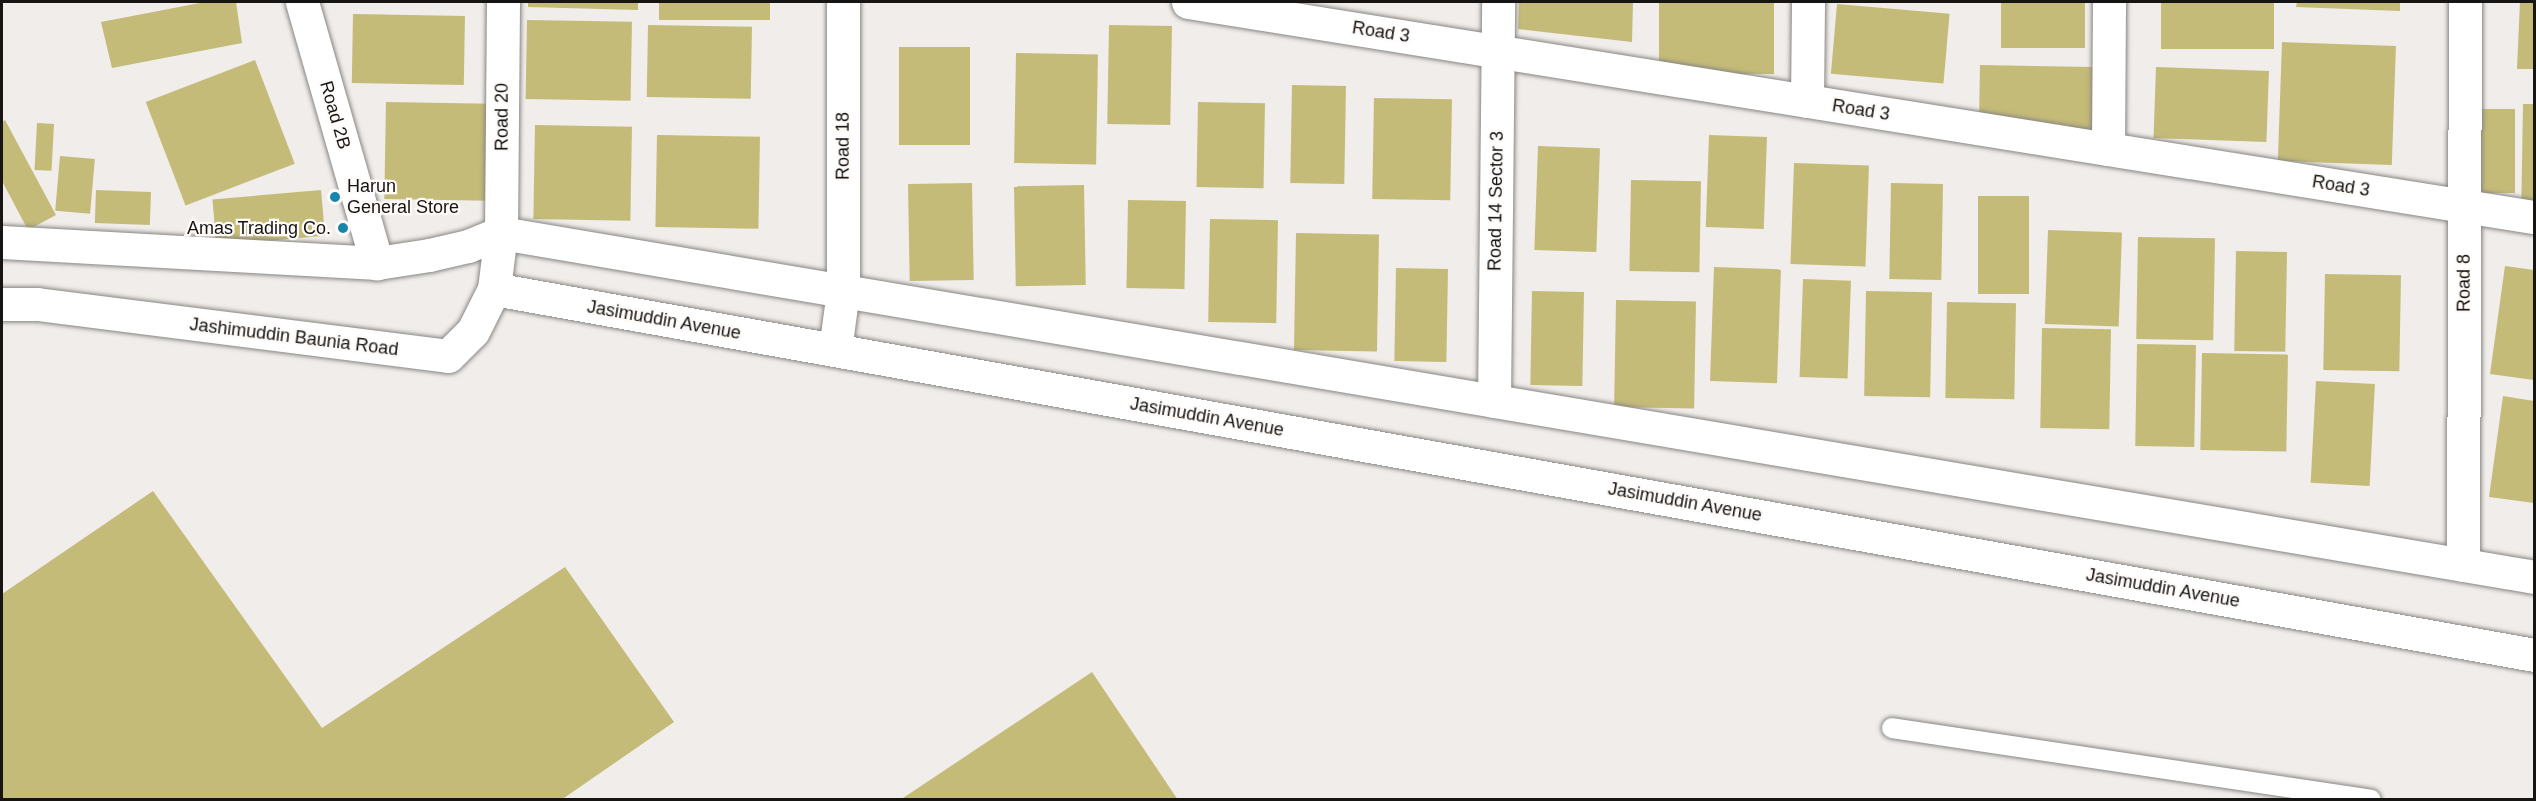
<!DOCTYPE html>
<html>
<head>
<meta charset="utf-8">
<style>
	body { margin:0 }
	#map { position:relative; width:2536px; height:801px; overflow:hidden; background:#f0edea; font-family:Arial,sans-serif }
	div>[style] { position:absolute }
	[style*='--x'] { left:calc(var(--x)*1px); top:calc(var(--y)*1px); width:calc(var(--w)*1px); rotate:calc(var(--a)*1deg) }
	.building>* { inset:0; background:#c4bb78; transform-origin:0 0 }
	.roads { filter:drop-shadow(0 0 2px #888683) drop-shadow(0 0 2px #888683) }
	.lane>* { height:20px; margin:-10px; padding:0 10px; transform-origin:10px; border-radius:10px; background:#fff }
	.street>* { height:33px; margin:-16.5px; padding:0 16.5px; transform-origin:16.5px; border-radius:16.5px; background:#fff }
	.secondary>* { height:33px; margin:-16.5px; padding:0 16.5px; transform-origin:16.5px; border-radius:16.5px; background:#fff }
	.dots>* { width:16px; height:16px; translate:-50% -50%; box-sizing:border-box; border:3px solid #fdfaf8; border-radius:50% }
	span { translate:-50% -50%; white-space:nowrap; text-align:center; line-height:1.15; -webkit-text-stroke:4.5px #fdfaf8; paint-order:stroke }
	.street-label { font-size:18px; color:#161514 }
	.poi-label { font-size:18px; color:#161514 }
	.left { translate:0 -50%; text-align:left }
	.right { translate:-100% -50%; text-align:right }
	.frame { position:absolute; inset:0; border:3px solid #161514; pointer-events:none }
</style>
</head>
<body>
<div id="map">
	<div class="building">
		<div style="clip-path:polygon(205px 2px,236px 2px,242px 43px,112px 68px,101px 22px)"></div>
		<div style="clip-path:polygon(528px 2px,638px 2px,638px 10px,528px 7px)"></div>
		<div style="left:659px;top:2px;width:111px;height:18px"></div>
		<div style="clip-path:polygon(1519px 2px,1633px 2px,1632px 42px,1518px 29px)"></div>
		<div style="left:1659px;top:2px;width:115px;height:72px"></div>
		<div style="left:2001px;top:2px;width:84px;height:46px"></div>
		<div style="left:2161px;top:2px;width:113px;height:47px"></div>
		<div style="clip-path:polygon(2297px 2px,2400px 2px,2400px 11px,2296px 7px)"></div>
		<div style="clip-path:polygon(2520px 2px,2534px 2px,2534px 69px,2517px 69px)"></div>
		<div style="left:1837px;top:4px;width:113px;height:70px;rotate:5deg"></div>
		<div style="left:353px;top:14px;width:112px;height:69px;rotate:1deg"></div>
		<div style="left:527px;top:20px;width:105px;height:79px;rotate:1deg"></div>
		<div style="left:648px;top:25px;width:104px;height:72px;rotate:1deg"></div>
		<div style="left:1109px;top:25px;width:63px;height:99px;rotate:1deg"></div>
		<div style="left:2282px;top:42px;width:114px;height:119px;rotate:2deg"></div>
		<div style="left:899px;top:47px;width:71px;height:98px"></div>
		<div style="left:1016px;top:53px;width:82px;height:110px;rotate:1deg"></div>
		<div style="left:255px;top:60px;width:111px;height:117px;rotate:69deg"></div>
		<div style="left:1980px;top:65px;width:113px;height:70px;rotate:1deg"></div>
		<div style="left:2156px;top:67px;width:113px;height:71px;rotate:2deg"></div>
		<div style="left:1292px;top:85px;width:54px;height:98px;rotate:1deg"></div>
		<div style="left:1374px;top:98px;width:78px;height:101px;rotate:1deg"></div>
		<div style="left:386px;top:102px;width:105px;height:97px;rotate:1deg"></div>
		<div style="left:1198px;top:102px;width:67px;height:85px;rotate:1deg"></div>
		<div style="clip-path:polygon(2523px 104px,2534px 104px,2534px 221px,2521px 221px)"></div>
		<div style="left:2474px;top:109px;width:41px;height:84px"></div>
		<div style="clip-path:polygon(5px 120px,56px 215px,28px 230px,2px 181px,2px 122px)"></div>
		<div style="left:37px;top:123px;width:17px;height:47px;rotate:3deg"></div>
		<div style="left:535px;top:125px;width:97px;height:94px;rotate:1deg"></div>
		<div style="left:657px;top:135px;width:103px;height:92px;rotate:1deg"></div>
		<div style="left:1709px;top:135px;width:58px;height:92px;rotate:2deg"></div>
		<div style="left:1538px;top:146px;width:62px;height:104px;rotate:2deg"></div>
		<div style="left:60px;top:156px;width:35px;height:55px;rotate:5deg"></div>
		<div style="left:1794px;top:163px;width:75px;height:101px;rotate:2deg"></div>
		<div style="left:1631px;top:180px;width:70px;height:91px;rotate:1deg"></div>
		<div style="left:972px;top:183px;width:97px;height:64px;rotate:89deg"></div>
		<div style="left:1891px;top:183px;width:52px;height:96px;rotate:1deg"></div>
		<div style="left:1084px;top:185px;width:100px;height:70px;rotate:89deg"></div>
		<div style="left:96px;top:190px;width:55px;height:33px;rotate:2deg"></div>
		<div style="left:321px;top:190px;width:46px;height:109px;rotate:85deg"></div>
		<div style="left:1978px;top:196px;width:51px;height:98px"></div>
		<div style="left:1128px;top:200px;width:58px;height:88px;rotate:1deg"></div>
		<div style="left:1210px;top:219px;width:68px;height:103px;rotate:1deg"></div>
		<div style="left:2048px;top:230px;width:74px;height:94px;rotate:2deg"></div>
		<div style="left:1296px;top:233px;width:83px;height:117px;rotate:1deg"></div>
		<div style="left:2138px;top:237px;width:77px;height:102px;rotate:1deg"></div>
		<div style="left:2236px;top:251px;width:51px;height:100px;rotate:1deg"></div>
		<div style="clip-path:polygon(2505px 266px,2534px 270px,2534px 380px,2490px 374px)"></div>
		<div style="left:1714px;top:267px;width:67px;height:114px;rotate:2deg"></div>
		<div style="left:1396px;top:268px;width:52px;height:93px;rotate:1deg"></div>
		<div style="left:2325px;top:274px;width:76px;height:96px;rotate:1deg"></div>
		<div style="left:1803px;top:279px;width:48px;height:98px;rotate:2deg"></div>
		<div style="left:1532px;top:291px;width:52px;height:94px;rotate:1deg"></div>
		<div style="left:1866px;top:291px;width:66px;height:105px;rotate:1deg"></div>
		<div style="left:1616px;top:300px;width:80px;height:107px;rotate:1deg"></div>
		<div style="left:1947px;top:302px;width:69px;height:96px;rotate:1deg"></div>
		<div style="left:2042px;top:328px;width:69px;height:100px;rotate:1deg"></div>
		<div style="left:2137px;top:344px;width:59px;height:102px;rotate:1deg"></div>
		<div style="left:2202px;top:353px;width:86px;height:97px;rotate:1deg"></div>
		<div style="left:2316px;top:381px;width:59px;height:102px;rotate:3deg"></div>
		<div style="clip-path:polygon(2503px 396px,2534px 401px,2534px 503px,2489px 497px)"></div>
		<div style="clip-path:polygon(153px 491px,322px 728px,565px 567px,674px 722px,561px 800px,2px 800px,2px 594px)"></div>
		<div style="clip-path:polygon(1092px 672px,1178px 800px,900px 800px)"></div>
	</div>
	<div class="roads">
		<div class="lane">
			<div style="--x:1892;--y:728;--w:484;--a:8.5"></div>
		</div>
		<div class="street">
			<div style="--x:302;--y:2;--w:272;--a:74"></div>
			<div style="--x:1188;--y:2;--w:1363;--a:9.08"></div>
			<div style="--x:1807;--y:101;--w:99;--a:-89.4"></div>
			<div style="--x:2108;--y:149;--w:147;--a:-89.6"></div>
			<div style="--x:2;--y:242;--w:376;--a:3.2"></div>
			<div style="--x:377;--y:263;--w:53;--a:-8.7"></div>
			<div style="--x:429;--y:255;--w:40;--a:-13"></div>
			<div style="--x:468;--y:246;--w:35;--a:-22"></div>
			<div style="--x:501;--y:233;--w:231;--a:-89.5"></div>
			<div style="--x:843;--y:291;--w:289;--a:-90"></div>
			<div style="--x:1494;--y:401;--w:399;--a:-89.4"></div>
			<div style="--x:2463;--y:565;--w:563;--a:-89.8"></div>
		</div>
		<div class="secondary">
			<div style="--x:494;--y:289;--w:2073;--a:10.17"></div>
			<div style="--x:2;--y:304;--w:35;--a:0"></div>
			<div style="--x:37;--y:304;--w:414;--a:7.2"></div>
			<div style="--x:448;--y:356;--w:35;--a:-45"></div>
			<div style="--x:473;--y:331;--w:47;--a:-63.4"></div>
			<div style="--x:494;--y:289;--w:56;--a:-82.9"></div>
			<div style="--x:501;--y:233;--w:2062;--a:9.6"></div>
			<div style="--x:835;--y:350;--w:60;--a:-82.3"></div>
		</div>
	</div>
	<div class="dots">
		<div style="left:335px;top:197px;background:#1686ac"></div>
		<div style="left:343px;top:228px;background:#1686ac"></div>
	</div>
	<div class="street-label">
		<span style="left:1381px;top:32px;rotate:9deg">Road 3</span>
		<span style="left:1861px;top:110px;rotate:9deg">Road 3</span>
		<span style="left:335px;top:115px;rotate:74deg">Road 2B</span>
		<span style="left:502px;top:117px;rotate:-90deg">Road 20</span>
		<span style="left:843px;top:146px;rotate:-90deg">Road 18</span>
		<span style="left:2341px;top:186px;rotate:9deg">Road 3</span>
		<span style="left:1496px;top:201px;rotate:-89deg">Road 14 Sector 3</span>
		<span style="left:2464px;top:283px;rotate:-90deg">Road 8</span>
		<span style="left:664px;top:320px;rotate:10deg">Jasimuddin Avenue</span>
		<span style="left:294px;top:337px;rotate:7deg">Jashimuddin Baunia Road</span>
		<span style="left:1207px;top:417px;rotate:10deg">Jasimuddin Avenue</span>
		<span style="left:1685px;top:502px;rotate:10deg">Jasimuddin Avenue</span>
		<span style="left:2163px;top:588px;rotate:10deg">Jasimuddin Avenue</span>
	</div>
	<div class="poi-label">
		<span class="left" style="left:347px;top:197px">Harun<br>General Store</span>
		<span class="right" style="left:331px;top:228px">Amas Trading Co.</span>
	</div>
	<div class="frame"></div>
</div>
</body>
</html>
